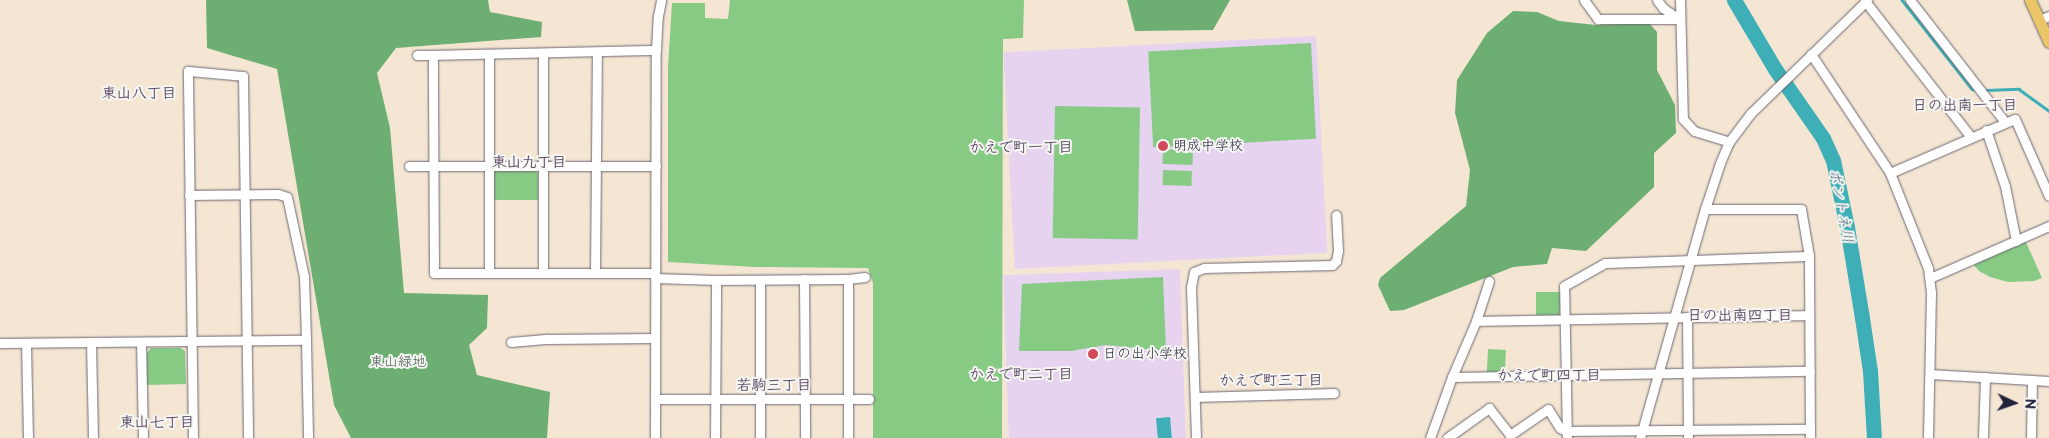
<!DOCTYPE html>
<html>
<head>
<meta charset="utf-8">
<style>
	body { margin:0 }
	#map { position:relative; width:2049px; height:438px; overflow:hidden; background:#f5e6d4; font-family:"Balsamiq Sans","Klee One",sans-serif }
	div>[style] { position:absolute }
	[style*='--x'] { left:calc(var(--x)*1px); top:calc(var(--y)*1px); width:calc(var(--w)*1px); rotate:calc(var(--a)*1deg) }
	.built>* { inset:0; background:#e6d3f0; transform-origin:0 0 }
	.green>* { inset:0; background:#87ca84; transform-origin:0 0 }
	.forest>* { inset:0; background:#6dae72 }
	.water>* { inset:0; background:#3eafb7; transform-origin:0 0 }
	.stream>* { height:2.5px; margin:-1.25px; padding:0 1.25px; transform-origin:1.25px; border-radius:1.25px; background:#3eafb7 }
	.river>* { height:15px; margin:-7.5px; padding:0 7.5px; transform-origin:7.5px; border-radius:7.5px; background:#3eafb7 }
	.roads { filter:drop-shadow(0 0 1px #6c6771) drop-shadow(0 0 1px #6c6771) }
	.minor>* { height:9px; margin:-4.5px; padding:0 4.5px; transform-origin:4.5px; border-radius:4.5px; background:#fff }
	.major>* { height:11px; margin:-5.5px; padding:0 5.5px; transform-origin:5.5px; border-radius:5.5px; background:#ebc669 }
	.dots>* { width:14px; height:14px; translate:-50% -50%; box-sizing:border-box; border:2px solid #f6f6f2; border-radius:50% }
	span { translate:-50% -50%; white-space:nowrap; text-align:center; line-height:1.15; -webkit-text-stroke:4px #f6f6f2; paint-order:stroke }
	.poi-label { font-size:14px; color:#22223b }
	.left { translate:0 -50%; text-align:left }
	.park-label { font-size:14px; color:#455d55 }
	.neighbourhood-label { font-size:15px; color:#5f4c68; font-weight:700 }
	.water-label { font-size:15px; color:#2d5a6d; font-style:italic }
	.north { position:absolute; left:1989px; top:378px; width:50px; height:50px; -webkit-text-stroke:4px #f6f6f2; paint-order:stroke; rotate:93deg; font-size:14px; font-weight:700; line-height:20px; text-align:center; color:#22223b }
	.north::after { content:''; display:block; margin:auto; width:18px; height:22px; background:#22223b; clip-path:polygon(50% 0,100% 100%,50% 72%,0 100%) }
</style>
</head>
<body>
<div id="map">
	<div class="built">
		<div style="left:1316px;top:36px;width:217px;height:313px;rotate:87deg"></div>
		<div style="left:1180px;top:269px;width:169px;height:177px;rotate:88deg"></div>
	</div>
	<div class="green">
		<div style="clip-path:polygon(730px 0,1024px 0,1023px 38px,1003px 39px,1002px 438px,873px 438px,873px 283px,868px 268px,755px 267px,668px 262px,668px 67px,672px 3px,705px 3px,705px 18px,728px 19px)"></div>
		<div style="left:1311px;top:43px;width:96px;height:163px;rotate:87deg"></div>
		<div style="left:1055px;top:106px;width:85px;height:132px;rotate:1deg"></div>
		<div style="left:1163px;top:149px;width:30px;height:15px;rotate:2deg"></div>
		<div style="clip-path:polygon(496px 170px,536px 171px,538px 174px,538px 200px,493px 200px,493px 173px)"></div>
		<div style="left:1163px;top:170px;width:29px;height:15px;rotate:2deg"></div>
		<div style="clip-path:polygon(2025px 240px,2042px 278px,2034px 281px,2008px 282px,1990px 277px,1979px 271px,1972px 263px)"></div>
		<div style="clip-path:polygon(1163px 277px,1166px 351px,1106px 345px,1071px 351px,1019px 351px,1022px 284px)"></div>
		<div style="left:1536px;top:292px;width:24px;height:23px"></div>
		<div style="clip-path:polygon(151px 348px,181px 348px,185px 351px,186px 384px,147px 385px,147px 353px)"></div>
		<div style="left:1488px;top:349px;width:18px;height:23px;rotate:3deg"></div>
	</div>
	<div class="forest">
		<div style="clip-path:polygon(206px 0,488px 0,490px 12px,542px 22px,541px 37px,396px 48px,377px 73px,390px 128px,404px 293px,488px 295px,487px 328px,469px 345px,477px 375px,550px 392px,547px 438px,351px 438px,334px 405px,277px 69px,207px 48px)"></div>
		<div style="clip-path:polygon(1127px 0,1230px 0,1213px 30px,1135px 31px)"></div>
		<div style="clip-path:polygon(1513px 11px,1537px 12px,1559px 21px,1596px 25px,1649px 23px,1657px 32px,1657px 70px,1675px 105px,1676px 133px,1654px 153px,1654px 187px,1586px 251px,1552px 248px,1547px 264px,1513px 267px,1404px 310px,1390px 311px,1378px 285px,1380px 278px,1466px 206px,1470px 170px,1455px 113px,1457px 80px,1487px 33px)"></div>
	</div>
	<div class="water">
		<div style="left:1170px;top:417px;width:21px;height:14px;rotate:85deg"></div>
	</div>
	<div class="stream">
		<div style="--x:1902;--y:0;--w:113;--a:51.8"></div>
		<div style="--x:1972;--y:89;--w:4;--a:14"></div>
		<div style="--x:1986;--y:90;--w:33;--a:-2"></div>
		<div style="--x:2019;--y:89;--w:37;--a:36"></div>
	</div>
	<div class="river">
		<div style="--x:1734;--y:0;--w:80;--a:59.3"></div>
		<div style="--x:1775;--y:69;--w:84;--a:55.2"></div>
		<div style="--x:1823;--y:138;--w:24;--a:66"></div>
		<div style="--x:1833;--y:160;--w:68;--a:78.2"></div>
		<div style="--x:1847;--y:227;--w:92;--a:80.6"></div>
		<div style="--x:1862;--y:318;--w:54;--a:81.4"></div>
		<div style="--x:1870;--y:371;--w:67;--a:86.6"></div>
	</div>
	<div class="roads">
		<div class="minor">
			<div style="--x:1584;--y:0;--w:24;--a:54"></div>
			<div style="--x:1598;--y:19;--w:82;--a:0"></div>
			<div style="--x:1657;--y:0;--w:10;--a:53"></div>
			<div style="--x:1663;--y:8;--w:19;--a:35"></div>
			<div style="--x:1680;--y:0;--w:119;--a:88.6"></div>
			<div style="--x:1683;--y:119;--w:16;--a:47"></div>
			<div style="--x:1694;--y:131;--w:37;--a:17"></div>
			<div style="--x:1910;--y:0;--w:155;--a:52.1"></div>
			<div style="--x:1865;--y:1;--w:172;--a:52.1"></div>
			<div style="--x:2039;--y:20;--w:11;--a:-22"></div>
			<div style="--x:1811;--y:54;--w:143;--a:56.4"></div>
			<div style="--x:1890;--y:173;--w:102;--a:68.2"></div>
			<div style="--x:1928;--y:268;--w:25;--a:83"></div>
			<div style="--x:1931;--y:293;--w:145;--a:91.2"></div>
			<div style="--x:417;--y:55;--w:16;--a:0"></div>
			<div style="--x:1986;--y:130;--w:59;--a:71.3"></div>
			<div style="--x:2005;--y:186;--w:56;--a:78.7"></div>
			<div style="--x:409;--y:166;--w:247;--a:0"></div>
			<div style="--x:1890;--y:173;--w:136;--a:-23.4"></div>
			<div style="--x:2015;--y:119;--w:84;--a:66.2"></div>
			<div style="--x:189;--y:195;--w:89;--a:-0.6"></div>
			<div style="--x:278;--y:194;--w:9;--a:18"></div>
			<div style="--x:287;--y:197;--w:81;--a:77.9"></div>
			<div style="--x:304;--y:276;--w:64;--a:88.2"></div>
			<div style="--x:1705;--y:209;--w:96;--a:0"></div>
			<div style="--x:1801;--y:209;--w:48;--a:80.3"></div>
			<div style="--x:1809;--y:256;--w:182;--a:89.7"></div>
			<div style="--x:489;--y:273;--w:218;--a:-90"></div>
			<div style="--x:543;--y:273;--w:219;--a:-90"></div>
			<div style="--x:595;--y:273;--w:221;--a:-89.5"></div>
			<div style="--x:655;--y:273;--w:221;--a:180"></div>
			<div style="--x:434;--y:273;--w:218;--a:-90.3"></div>
			<div style="--x:433;--y:55;--w:223;--a:-1.3"></div>
			<div style="--x:655;--y:278;--w:61;--a:1.9"></div>
			<div style="--x:716;--y:280;--w:132;--a:-0.4"></div>
			<div style="--x:848;--y:279;--w:159;--a:90"></div>
			<div style="--x:1930;--y:278;--w:130;--a:-23.6"></div>
			<div style="--x:804;--y:279;--w:159;--a:89.6"></div>
			<div style="--x:848;--y:279;--w:17;--a:-7"></div>
			<div style="--x:1809;--y:315;--w:333;--a:179"></div>
			<div style="--x:1476;--y:321;--w:61;--a:113.2"></div>
			<div style="--x:1452;--y:377;--w:358;--a:-1"></div>
			<div style="--x:1687;--y:317;--w:121;--a:89.5"></div>
			<div style="--x:1476;--y:321;--w:42;--a:-72"></div>
			<div style="--x:91;--y:342;--w:96;--a:88.8"></div>
			<div style="--x:141;--y:342;--w:96;--a:88.8"></div>
			<div style="--x:511;--y:342;--w:37;--a:-5"></div>
			<div style="--x:548;--y:339;--w:107;--a:-0.5"></div>
			<div style="--x:0;--y:343;--w:306;--a:-0.6"></div>
			<div style="--x:306;--y:340;--w:98;--a:88.8"></div>
			<div style="--x:26;--y:343;--w:95;--a:88.8"></div>
			<div style="--x:1930;--y:374;--w:119;--a:3.4"></div>
			<div style="--x:1195;--y:397;--w:139;--a:-1.6"></div>
			<div style="--x:655;--y:399;--w:214;--a:0"></div>
			<div style="--x:193;--y:438;--w:367;--a:-90.8"></div>
			<div style="--x:188;--y:71;--w:55;--a:5.2"></div>
			<div style="--x:243;--y:76;--w:362;--a:89.2"></div>
			<div style="--x:655;--y:438;--w:388;--a:-89.9"></div>
			<div style="--x:656;--y:50;--w:34;--a:-87"></div>
			<div style="--x:658;--y:16;--w:16;--a:-79"></div>
			<div style="--x:715;--y:438;--w:158;--a:-89.6"></div>
			<div style="--x:760;--y:438;--w:158;--a:-90"></div>
			<div style="--x:1196;--y:438;--w:151;--a:-91.9"></div>
			<div style="--x:1191;--y:287;--w:15;--a:-79"></div>
			<div style="--x:1194;--y:272;--w:11;--a:-22"></div>
			<div style="--x:1204;--y:268;--w:128;--a:-1.3"></div>
			<div style="--x:1332;--y:265;--w:6;--a:-45"></div>
			<div style="--x:1336;--y:261;--w:10;--a:-79"></div>
			<div style="--x:1338;--y:251;--w:36;--a:-93"></div>
			<div style="--x:1430;--y:438;--w:65;--a:-70.2"></div>
			<div style="--x:1447;--y:438;--w:52;--a:-35.5"></div>
			<div style="--x:1489;--y:408;--w:34;--a:52"></div>
			<div style="--x:1510;--y:435;--w:46;--a:-34.4"></div>
			<div style="--x:1548;--y:409;--w:22;--a:58"></div>
			<div style="--x:1560;--y:428;--w:7;--a:27"></div>
			<div style="--x:1566;--y:431;--w:244;--a:-0.5"></div>
			<div style="--x:1567;--y:438;--w:152;--a:-91.1"></div>
			<div style="--x:1564;--y:286;--w:47;--a:-29.3"></div>
			<div style="--x:1605;--y:263;--w:204;--a:-2"></div>
			<div style="--x:1640;--y:438;--w:238;--a:-74.2"></div>
			<div style="--x:1705;--y:209;--w:48;--a:-71.9"></div>
			<div style="--x:1720;--y:163;--w:23;--a:-67"></div>
			<div style="--x:1729;--y:142;--w:36;--a:-53"></div>
			<div style="--x:1751;--y:113;--w:162;--a:-44.2"></div>
			<div style="--x:1983;--y:438;--w:61;--a:-88.1"></div>
			<div style="--x:2031;--y:438;--w:58;--a:-89"></div>
		</div>
		<div class="major">
			<div style="--x:2030;--y:0;--w:46;--a:65.7"></div>
		</div>
	</div>
	<div class="dots">
		<div style="left:1163px;top:146px;background:#d1495b"></div>
		<div style="left:1093px;top:354px;background:#d1495b"></div>
	</div>
	<div class="poi-label">
		<span class="left" style="left:1173px;top:146px">明成中学校</span>
		<span class="left" style="left:1103px;top:354px">日の出小学校</span>
	</div>
	<div class="park-label">
		<span style="left:398px;top:362px">東山緑地</span>
	</div>
	<div class="neighbourhood-label">
		<span style="left:139px;top:94px">東山八丁目</span>
		<span style="left:1965px;top:106px">日の出南一丁目</span>
		<span style="left:1021px;top:148px">かえで町一丁目</span>
		<span style="left:529px;top:163px">東山九丁目</span>
		<span style="left:1740px;top:316px">日の出南四丁目</span>
		<span style="left:1021px;top:375px">かえで町二丁目</span>
		<span style="left:1549px;top:376px">かえで町四丁目</span>
		<span style="left:1271px;top:381px">かえで町三丁目</span>
		<span style="left:774px;top:386px">若駒三丁目</span>
		<span style="left:157px;top:423px">東山七丁目</span>
	</div>
	<div class="water-label">
		<span style="left:1841px;top:206px;rotate:79deg">ポントネ川</span>
	</div>
	<div class="north">N</div>
</div>
</body>
</html>
